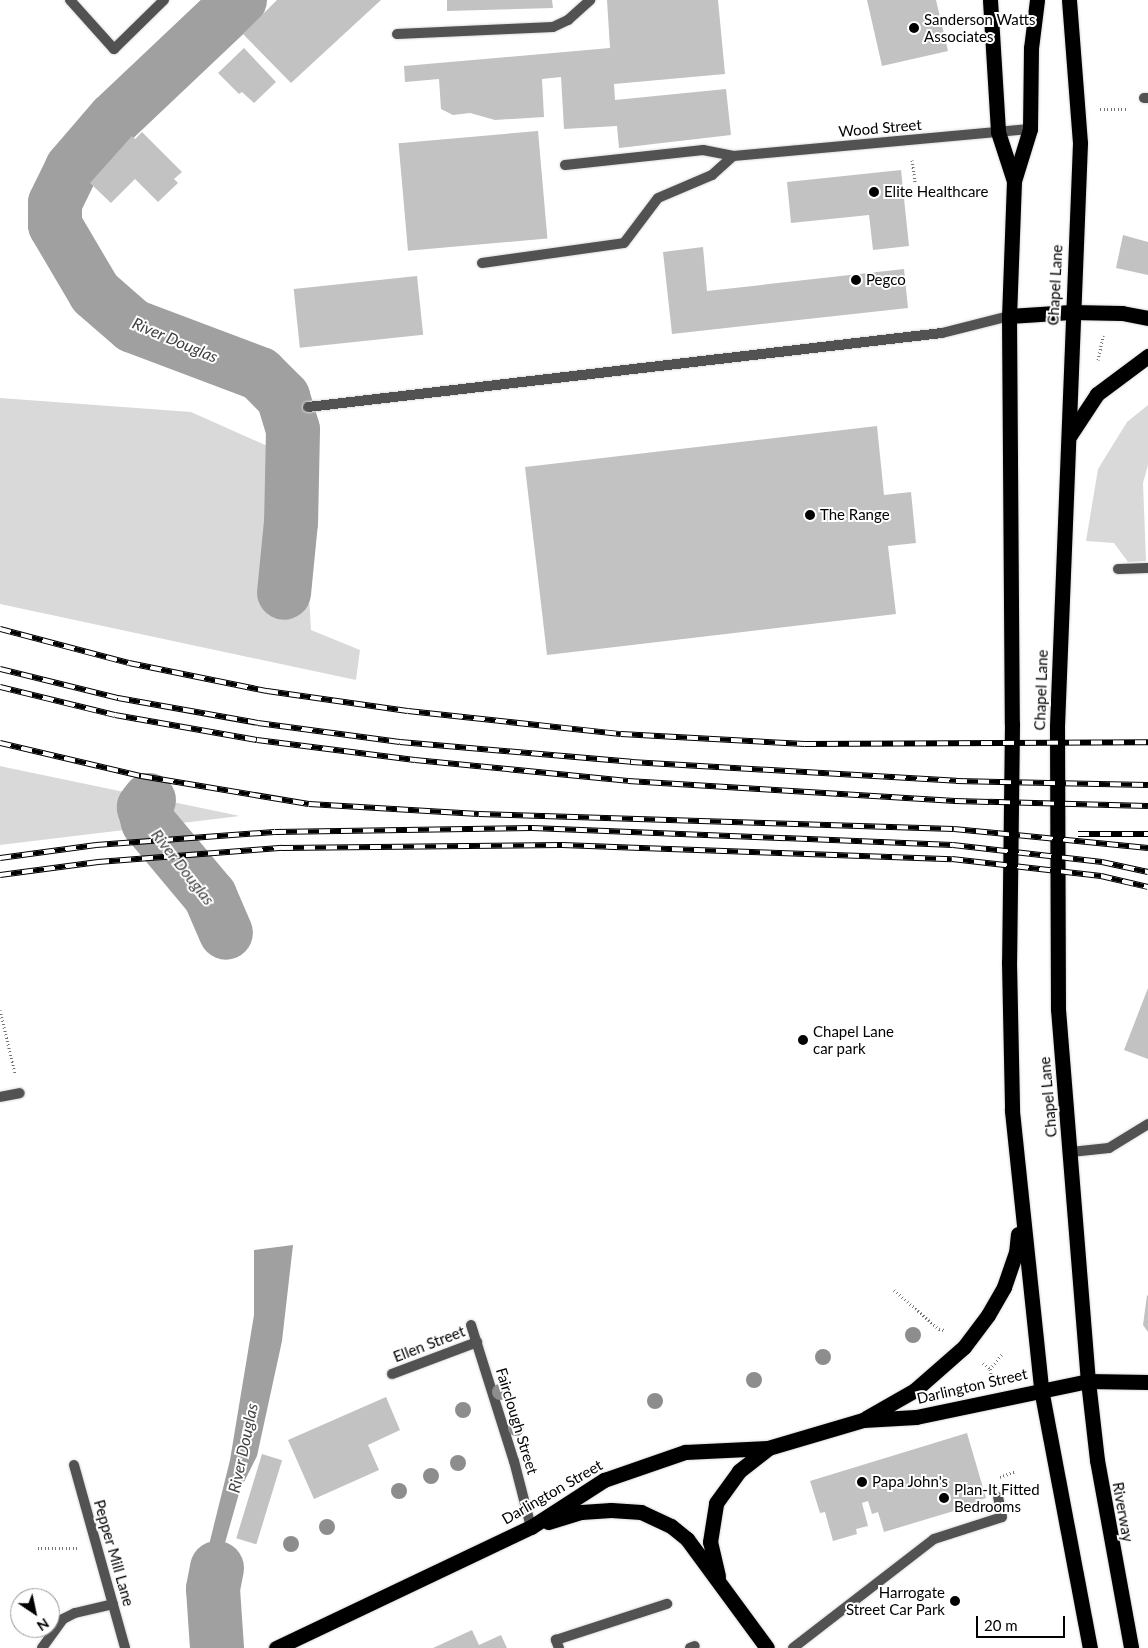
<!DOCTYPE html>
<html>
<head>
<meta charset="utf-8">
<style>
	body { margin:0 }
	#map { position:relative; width:1148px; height:1648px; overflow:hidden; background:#fff; font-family:Lato,sans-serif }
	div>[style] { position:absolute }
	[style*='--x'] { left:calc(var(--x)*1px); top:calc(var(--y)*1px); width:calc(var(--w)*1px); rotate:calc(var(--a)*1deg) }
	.green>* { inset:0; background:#d9d9d9 }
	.water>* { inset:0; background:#a0a0a0 }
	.river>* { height:54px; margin:-27px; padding:0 27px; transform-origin:27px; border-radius:27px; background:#a0a0a0 }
	.building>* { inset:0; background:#c2c2c2; transform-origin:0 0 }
	.path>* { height:3px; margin-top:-1.5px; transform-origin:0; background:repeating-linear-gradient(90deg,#747474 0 1px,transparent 0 3.5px) }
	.roads { filter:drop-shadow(0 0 1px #dbdbdb) drop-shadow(0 0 1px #dbdbdb) }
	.lane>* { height:10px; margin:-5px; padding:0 5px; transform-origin:5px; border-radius:5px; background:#525252 }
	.street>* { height:10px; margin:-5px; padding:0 5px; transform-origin:5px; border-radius:5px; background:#525252 }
	.highway>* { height:15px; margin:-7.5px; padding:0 7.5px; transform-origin:7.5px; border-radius:7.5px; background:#000 }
	.rail>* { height:5.5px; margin-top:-2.75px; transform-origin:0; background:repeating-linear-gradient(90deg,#fff 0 11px,#000 0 22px); box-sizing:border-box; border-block:1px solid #000 }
	.trees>* { width:16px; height:16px; margin:-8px; border-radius:50%; background:#8d8d8d }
	.dots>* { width:14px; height:14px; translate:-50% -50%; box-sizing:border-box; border:2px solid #fff; border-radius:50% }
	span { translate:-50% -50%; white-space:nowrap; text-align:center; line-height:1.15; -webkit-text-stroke:4px #fff; paint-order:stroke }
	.poi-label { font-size:15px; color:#000 }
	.left { translate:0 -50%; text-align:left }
	.right { translate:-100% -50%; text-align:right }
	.street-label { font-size:15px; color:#000 }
	.water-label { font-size:16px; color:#414141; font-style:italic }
	.north { position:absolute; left:10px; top:1588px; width:50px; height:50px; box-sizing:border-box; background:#fff; border:1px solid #999; border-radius:50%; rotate:146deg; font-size:14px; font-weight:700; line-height:20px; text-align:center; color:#000 }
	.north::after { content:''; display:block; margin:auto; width:18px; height:22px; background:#000; clip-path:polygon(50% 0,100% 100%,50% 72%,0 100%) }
	.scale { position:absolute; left:976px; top:1616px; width:89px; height:22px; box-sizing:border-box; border:2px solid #000; border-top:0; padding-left:6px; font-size:15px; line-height:18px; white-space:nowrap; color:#000; -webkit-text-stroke:4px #fff; paint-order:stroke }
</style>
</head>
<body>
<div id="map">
	<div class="green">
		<div style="clip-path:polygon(0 398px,191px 412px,301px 461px,311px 630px,360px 650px,356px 680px,0 604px)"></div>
		<div style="clip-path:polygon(1148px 405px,1148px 465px,1143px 483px,1146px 561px,1128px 562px,1114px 543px,1086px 541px,1098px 469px,1127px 422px)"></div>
		<div style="clip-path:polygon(0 766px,9px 768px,240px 816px,0 845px)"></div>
	</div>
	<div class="water">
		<div style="clip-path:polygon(293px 1245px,282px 1341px,257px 1456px,240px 1490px,225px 1543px,234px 1633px,207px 1647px,202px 1592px,208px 1549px,230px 1460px,254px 1315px,254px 1250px)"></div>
	</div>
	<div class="river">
		<div style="--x:240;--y:0;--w:173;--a:136.6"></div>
		<div style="--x:114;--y:119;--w:65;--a:130.6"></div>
		<div style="--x:72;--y:168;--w:39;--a:116"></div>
		<div style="--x:55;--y:203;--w:22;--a:90"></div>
		<div style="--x:55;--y:225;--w:79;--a:59.5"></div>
		<div style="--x:95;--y:293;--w:50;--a:41"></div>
		<div style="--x:133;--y:326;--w:136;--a:20.7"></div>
		<div style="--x:260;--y:374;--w:33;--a:45"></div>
		<div style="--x:283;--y:397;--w:34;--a:73"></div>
		<div style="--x:293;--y:430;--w:92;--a:91.2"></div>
		<div style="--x:291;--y:522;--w:71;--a:95.6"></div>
		<div style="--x:149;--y:800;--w:9;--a:126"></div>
		<div style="--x:144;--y:807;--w:16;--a:75"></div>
		<div style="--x:148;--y:822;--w:97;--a:50"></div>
		<div style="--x:210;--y:896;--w:40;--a:66.6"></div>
		<div style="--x:217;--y:1568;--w:21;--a:101"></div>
		<div style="--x:213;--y:1589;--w:59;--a:86.1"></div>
	</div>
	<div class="building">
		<div style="clip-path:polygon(277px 0,381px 0,291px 83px,243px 34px)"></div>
		<div style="clip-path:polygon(447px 0,552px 0,553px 8px,447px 11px)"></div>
		<div style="clip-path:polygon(607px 0,718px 0,725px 74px,614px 84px,615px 100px,726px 89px,731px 135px,619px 148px,617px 126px,564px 129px,561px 77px,542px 79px,544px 117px,495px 120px,470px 113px,453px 115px,441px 109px,439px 79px,405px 82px,404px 66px,610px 48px)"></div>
		<div style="clip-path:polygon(867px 0,936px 0,948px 51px,882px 66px)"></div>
		<div style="clip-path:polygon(244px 48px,276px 82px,254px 103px,242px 92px,239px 94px,218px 73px)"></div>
		<div style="left:538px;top:131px;width:108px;height:140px;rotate:85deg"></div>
		<div style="clip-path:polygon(142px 132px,182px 172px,174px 179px,178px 183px,158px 202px,135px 179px,111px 203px,90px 183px,132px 136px,135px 139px)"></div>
		<div style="clip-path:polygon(901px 170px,909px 246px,873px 250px,869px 215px,791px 223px,787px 182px)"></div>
		<div style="clip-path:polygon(1123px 235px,1148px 242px,1148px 275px,1116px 268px)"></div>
		<div style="clip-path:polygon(703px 247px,707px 291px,904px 269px,908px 308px,672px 334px,663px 252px)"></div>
		<div style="left:417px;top:276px;width:59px;height:124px;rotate:84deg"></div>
		<div style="clip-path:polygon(877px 426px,884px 495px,911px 492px,916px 543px,888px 546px,896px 614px,547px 655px,525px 467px)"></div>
		<div style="clip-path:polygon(1148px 988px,1148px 1059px,1124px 1050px)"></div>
		<div style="clip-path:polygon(1147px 1295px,1148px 1296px,1148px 1332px,1143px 1325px)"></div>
		<div style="clip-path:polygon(386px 1397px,400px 1430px,368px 1445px,379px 1470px,314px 1499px,288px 1440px)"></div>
		<div style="clip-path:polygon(967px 1433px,986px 1498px,976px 1501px,977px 1504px,884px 1532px,878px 1512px,872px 1514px,868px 1501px,862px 1503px,868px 1526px,856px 1529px,857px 1534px,833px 1541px,825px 1512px,820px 1513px,810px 1481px)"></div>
		<div style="left:262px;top:1454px;width:21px;height:88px;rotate:17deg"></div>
		<div style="clip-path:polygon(472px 1630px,479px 1645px,501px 1635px,507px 1648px,433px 1648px)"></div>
	</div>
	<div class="path">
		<div style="--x:1100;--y:109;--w:28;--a:0"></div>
		<div style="--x:912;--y:160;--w:22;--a:82"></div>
		<div style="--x:1098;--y:360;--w:25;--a:-78"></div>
		<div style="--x:0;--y:1010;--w:65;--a:76.6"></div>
		<div style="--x:894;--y:1290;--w:60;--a:40.9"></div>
		<div style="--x:939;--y:1329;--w:6;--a:9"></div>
		<div style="--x:983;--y:1363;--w:9;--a:41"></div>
		<div style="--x:990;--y:1369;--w:9;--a:77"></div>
		<div style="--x:990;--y:1369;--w:19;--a:-51"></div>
		<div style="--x:1000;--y:1477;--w:17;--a:-21"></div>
		<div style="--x:38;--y:1548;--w:39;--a:0"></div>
	</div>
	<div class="roads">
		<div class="lane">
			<div style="--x:70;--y:0;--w:66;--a:48.1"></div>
			<div style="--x:114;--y:49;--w:70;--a:-44.4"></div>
			<div style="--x:397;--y:34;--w:156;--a:-2.6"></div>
			<div style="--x:553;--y:27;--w:17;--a:-25"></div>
			<div style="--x:568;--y:20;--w:30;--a:-42"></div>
			<div style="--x:565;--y:165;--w:139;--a:-6.2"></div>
			<div style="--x:703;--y:150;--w:31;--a:11"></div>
			<div style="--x:482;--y:263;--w:143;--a:-8"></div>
			<div style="--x:624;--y:243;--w:56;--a:-52.9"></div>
			<div style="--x:658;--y:198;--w:59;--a:-23.1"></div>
			<div style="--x:712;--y:175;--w:28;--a:-42"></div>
			<div style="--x:308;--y:407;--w:638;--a:-6.66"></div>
			<div style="--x:942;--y:333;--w:69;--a:-14.2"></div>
			<div style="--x:0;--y:1097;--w:20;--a:-11"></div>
			<div style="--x:1071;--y:1152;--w:38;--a:-6"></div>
			<div style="--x:1109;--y:1148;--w:46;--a:-31.6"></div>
			<div style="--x:559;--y:1648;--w:9;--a:-111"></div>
			<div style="--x:556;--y:1640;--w:117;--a:-18"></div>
			<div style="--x:690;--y:1648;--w:5;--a:-22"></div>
		</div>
		<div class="street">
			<div style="--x:1144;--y:98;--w:4;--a:0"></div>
			<div style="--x:733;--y:156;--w:298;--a:-5.2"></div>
			<div style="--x:1118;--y:569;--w:30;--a:-2"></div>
			<div style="--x:471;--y:1325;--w:143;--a:72.5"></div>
			<div style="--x:514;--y:1461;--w:68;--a:75.6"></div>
			<div style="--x:392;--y:1374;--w:91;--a:-20.6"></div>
			<div style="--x:74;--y:1465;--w:190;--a:74.4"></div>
			<div style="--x:42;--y:1648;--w:36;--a:-54"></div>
			<div style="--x:63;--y:1619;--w:13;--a:-27"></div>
			<div style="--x:75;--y:1613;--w:39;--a:-13"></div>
			<div style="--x:793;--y:1648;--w:178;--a:-37.7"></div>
			<div style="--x:934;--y:1539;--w:71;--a:-17.9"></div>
			<div style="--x:1002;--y:1517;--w:20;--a:-101"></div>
		</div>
		<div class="highway">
			<div style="--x:990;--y:0;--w:132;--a:86.5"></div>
			<div style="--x:998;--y:132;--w:52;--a:71.9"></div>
			<div style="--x:1037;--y:0;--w:48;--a:97.1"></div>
			<div style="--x:1031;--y:48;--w:81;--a:90.7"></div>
			<div style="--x:1030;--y:129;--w:54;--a:107.1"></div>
			<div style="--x:1014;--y:181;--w:135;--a:92.1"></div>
			<div style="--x:1009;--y:316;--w:408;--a:89.6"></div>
			<div style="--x:1012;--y:724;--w:238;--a:90.7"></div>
			<div style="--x:1009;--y:962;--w:149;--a:88.8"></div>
			<div style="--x:1012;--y:1111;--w:280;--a:84"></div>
			<div style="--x:1041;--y:1389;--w:264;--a:79.3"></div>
			<div style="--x:1069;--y:0;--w:143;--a:85.6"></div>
			<div style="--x:1080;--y:143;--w:584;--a:92.26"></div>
			<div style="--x:1057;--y:727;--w:282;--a:89.8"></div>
			<div style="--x:1058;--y:1009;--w:373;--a:85.4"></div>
			<div style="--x:1088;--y:1381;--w:80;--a:83.5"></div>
			<div style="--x:1097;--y:1460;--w:191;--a:79.7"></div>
			<div style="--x:1009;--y:316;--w:62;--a:-3.7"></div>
			<div style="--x:1071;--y:312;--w:51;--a:1.1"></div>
			<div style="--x:1122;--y:313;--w:26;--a:11"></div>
			<div style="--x:1070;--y:435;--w:49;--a:-56.6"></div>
			<div style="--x:1097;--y:394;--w:64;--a:-36.7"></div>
			<div style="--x:866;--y:1418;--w:56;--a:-29.7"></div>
			<div style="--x:915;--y:1390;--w:65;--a:-41.3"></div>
			<div style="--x:964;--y:1347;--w:40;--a:-53"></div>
			<div style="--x:988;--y:1315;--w:32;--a:-60"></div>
			<div style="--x:1004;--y:1287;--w:36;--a:-71"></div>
			<div style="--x:1016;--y:1253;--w:19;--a:-84"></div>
			<div style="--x:548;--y:1522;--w:34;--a:-17"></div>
			<div style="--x:581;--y:1512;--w:30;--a:-4"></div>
			<div style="--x:611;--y:1510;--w:30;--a:4"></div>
			<div style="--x:641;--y:1512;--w:33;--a:25"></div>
			<div style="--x:671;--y:1526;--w:21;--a:39"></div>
			<div style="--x:687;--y:1539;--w:135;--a:53.7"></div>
			<div style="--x:718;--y:1576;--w:35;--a:-103"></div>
			<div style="--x:710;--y:1542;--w:39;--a:-81"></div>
			<div style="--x:716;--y:1503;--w:39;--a:-54"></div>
			<div style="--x:739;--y:1471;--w:37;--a:-38"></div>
			<div style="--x:276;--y:1648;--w:282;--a:-25.4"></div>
			<div style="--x:531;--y:1527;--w:87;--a:-32.8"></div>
			<div style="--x:604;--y:1480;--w:86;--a:-19.1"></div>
			<div style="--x:685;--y:1452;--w:83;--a:-2.8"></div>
			<div style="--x:768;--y:1448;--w:99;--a:-16.4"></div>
			<div style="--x:863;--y:1420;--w:53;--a:-3.2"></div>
			<div style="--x:916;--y:1417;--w:176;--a:-11.8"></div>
			<div style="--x:1088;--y:1381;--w:60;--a:1"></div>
		</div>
	</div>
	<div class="rail">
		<div style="--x:0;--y:629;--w:133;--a:14.8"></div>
		<div style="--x:129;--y:663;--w:141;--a:11.5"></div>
		<div style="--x:267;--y:691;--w:142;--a:8.1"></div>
		<div style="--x:408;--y:711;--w:214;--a:6.2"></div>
		<div style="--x:621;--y:734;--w:184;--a:3.1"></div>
		<div style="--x:805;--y:744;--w:343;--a:-0.3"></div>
		<div style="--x:0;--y:669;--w:122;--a:13.8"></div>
		<div style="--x:118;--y:698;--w:142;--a:10.1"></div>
		<div style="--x:258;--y:723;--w:143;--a:7.6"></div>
		<div style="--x:400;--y:742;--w:232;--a:4.9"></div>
		<div style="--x:631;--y:762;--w:326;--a:3.3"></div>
		<div style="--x:956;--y:781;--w:192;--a:1.2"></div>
		<div style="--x:0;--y:687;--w:118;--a:13.7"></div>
		<div style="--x:115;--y:715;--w:144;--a:10"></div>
		<div style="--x:257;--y:740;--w:159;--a:7.2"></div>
		<div style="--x:415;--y:760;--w:214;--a:5.6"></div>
		<div style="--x:628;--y:781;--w:328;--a:3.5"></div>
		<div style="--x:955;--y:801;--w:193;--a:1.5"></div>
		<div style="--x:0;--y:743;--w:145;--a:13.2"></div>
		<div style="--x:141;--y:776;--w:170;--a:9.5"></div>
		<div style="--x:309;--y:804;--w:170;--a:3.4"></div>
		<div style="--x:479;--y:814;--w:475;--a:1.8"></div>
		<div style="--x:954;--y:829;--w:195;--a:5.6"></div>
		<div style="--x:1078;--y:834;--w:70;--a:0"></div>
		<div style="--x:0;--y:858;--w:97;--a:-7.7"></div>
		<div style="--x:96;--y:845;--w:179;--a:-4.2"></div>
		<div style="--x:275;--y:832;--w:257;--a:-0.9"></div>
		<div style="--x:532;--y:828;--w:421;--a:2.3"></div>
		<div style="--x:953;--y:845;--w:150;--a:6.5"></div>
		<div style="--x:1102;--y:862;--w:47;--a:12.3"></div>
		<div style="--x:0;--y:875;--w:99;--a:-7.6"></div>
		<div style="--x:98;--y:862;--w:185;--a:-4.4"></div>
		<div style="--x:282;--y:848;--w:280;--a:-0.6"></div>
		<div style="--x:562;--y:845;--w:390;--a:2.1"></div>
		<div style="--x:952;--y:859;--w:150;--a:6.5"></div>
		<div style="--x:1101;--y:876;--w:48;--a:13.2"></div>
	</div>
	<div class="trees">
		<div style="left:913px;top:1335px"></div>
		<div style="left:823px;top:1357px"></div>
		<div style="left:754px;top:1380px"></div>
		<div style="left:500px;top:1392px"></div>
		<div style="left:655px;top:1401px"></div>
		<div style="left:463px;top:1410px"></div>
		<div style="left:516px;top:1428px"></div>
		<div style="left:458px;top:1463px"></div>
		<div style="left:431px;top:1476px"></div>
		<div style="left:399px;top:1491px"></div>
		<div style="left:327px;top:1527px"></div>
		<div style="left:291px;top:1544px"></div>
	</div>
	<div class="dots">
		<div style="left:914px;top:28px;background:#000"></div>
		<div style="left:874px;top:192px;background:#000"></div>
		<div style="left:856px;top:280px;background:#000"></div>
		<div style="left:810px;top:515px;background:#000"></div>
		<div style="left:803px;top:1040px;background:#000"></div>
		<div style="left:862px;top:1482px;background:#000"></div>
		<div style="left:944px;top:1498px;background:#000"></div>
		<div style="left:955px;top:1601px;background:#000"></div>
	</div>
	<div class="poi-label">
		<span class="left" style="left:924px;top:28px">Sanderson Watts<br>Associates</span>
		<span class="left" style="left:884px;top:192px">Elite Healthcare</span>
		<span class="left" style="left:866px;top:280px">Pegco</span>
		<span class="left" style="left:820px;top:515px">The Range</span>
		<span class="left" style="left:813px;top:1040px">Chapel Lane<br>car park</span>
		<span class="left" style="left:872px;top:1482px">Papa John's</span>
		<span class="left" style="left:954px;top:1498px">Plan-It Fitted<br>Bedrooms</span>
		<span class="right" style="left:945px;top:1601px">Harrogate<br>Street Car Park</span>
	</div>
	<div class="street-label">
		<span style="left:880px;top:128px;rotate:-5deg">Wood Street</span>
		<span style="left:1055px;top:285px;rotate:-87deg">Chapel Lane</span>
		<span style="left:1041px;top:690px;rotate:-88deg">Chapel Lane</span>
		<span style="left:1048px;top:1097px;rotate:-95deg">Chapel Lane</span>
		<span style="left:429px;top:1344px;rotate:-21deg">Ellen Street</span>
		<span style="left:972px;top:1386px;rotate:-13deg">Darlington Street</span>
		<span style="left:517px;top:1421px;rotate:73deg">Fairclough Street</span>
		<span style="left:552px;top:1492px;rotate:-30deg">Darlington Street</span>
		<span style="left:1123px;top:1512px;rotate:80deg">Riverway</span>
		<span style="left:114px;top:1553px;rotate:74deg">Pepper Mill Lane</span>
	</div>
	<div class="water-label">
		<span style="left:175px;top:340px;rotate:23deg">River Douglas</span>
		<span style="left:183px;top:867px;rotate:52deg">River Douglas</span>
		<span style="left:243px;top:1448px;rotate:-78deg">River Douglas</span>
	</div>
	<div class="north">N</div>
	<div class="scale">20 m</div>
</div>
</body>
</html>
